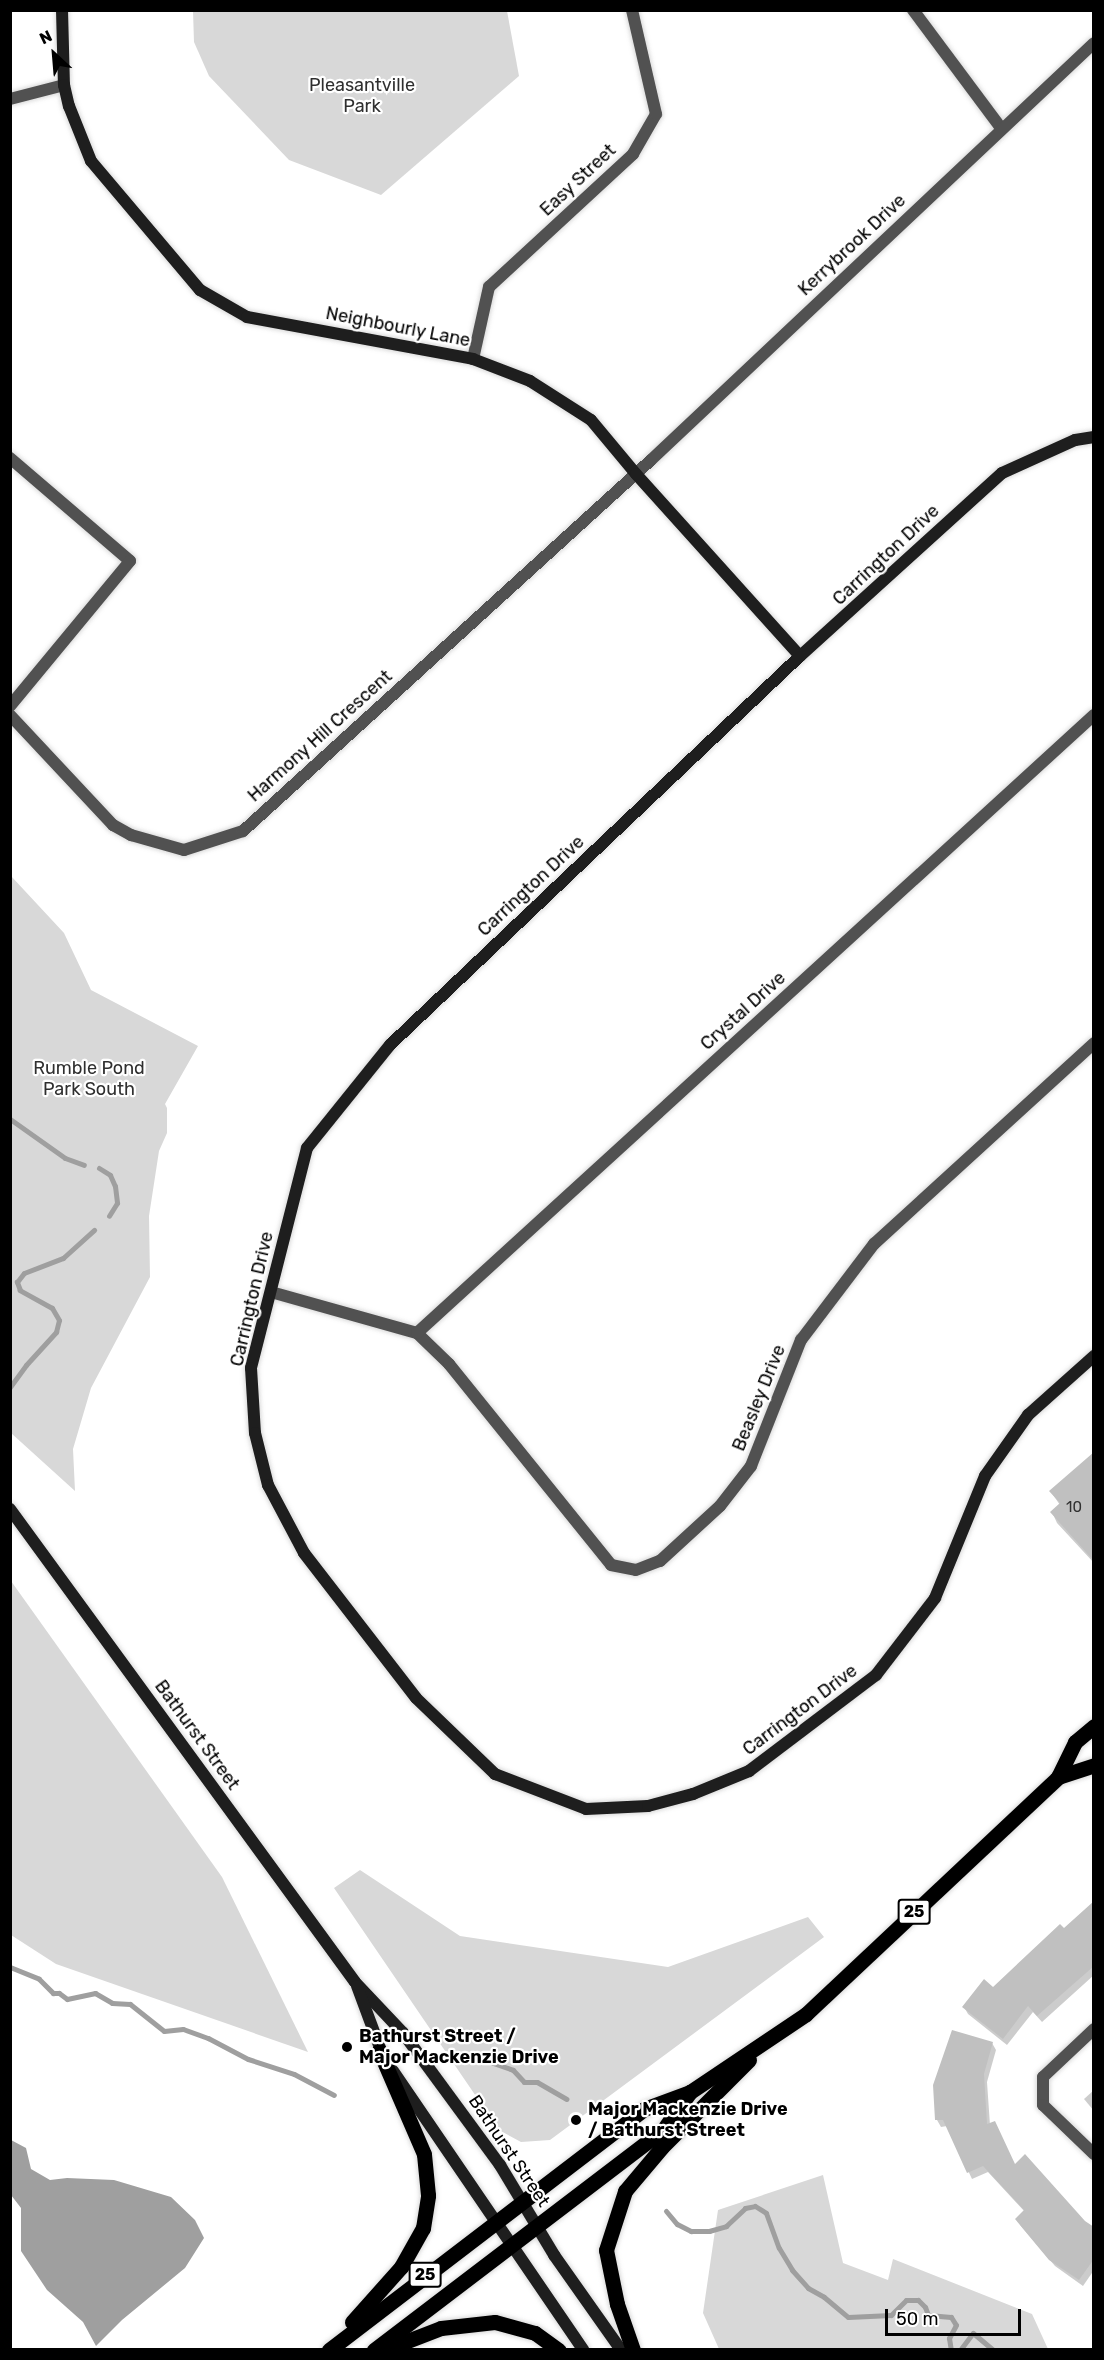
<!DOCTYPE html>
<html>
<head>
<meta charset="utf-8">
<style>
	body { margin:0 }
	#map { position:relative; width:1104px; height:2360px; overflow:hidden; background:#fff; font-family:Rubik,sans-serif }
	div>[style] { position:absolute }
	[style*='--x'] { left:calc(var(--x)*1px); top:calc(var(--y)*1px); width:calc(var(--w)*1px); rotate:calc(var(--a)*1deg) }
	.green>* { inset:0; background:#d8d8d8 }
	.water>* { inset:0; background:#9f9f9f }
	.shadow>* { inset:0; background:#0003 }
	.stream>* { height:5px; margin:-2.5px; padding:0 2.5px; transform-origin:2.5px; border-radius:2.5px; background:#9f9f9f }
	.building>* { inset:0; background:#c0c0c0 }
	.roads { filter:drop-shadow(0 0 2px #dbdbdb) drop-shadow(0 0 2px #dbdbdb) }
	.street>* { height:12px; margin:-6px; padding:0 6px; transform-origin:6px; border-radius:6px; background:#515151 }
	.secondary>* { height:12px; margin:-6px; padding:0 6px; transform-origin:6px; border-radius:6px; background:#1e1e1e }
	.primary>* { height:15px; margin:-7.5px; padding:0 7.5px; transform-origin:7.5px; border-radius:7.5px; background:#000 }
	.dots>* { width:16px; height:16px; translate:-50% -50%; box-sizing:border-box; border:3px solid #fff; border-radius:50% }
	span { translate:-50% -50%; white-space:nowrap; text-align:center; line-height:1.15; -webkit-text-stroke:4.5px #fff; paint-order:stroke }
	.number-label { font-size:15px; color:#303030 }
	.number-label span { -webkit-text-stroke-width:0 }
	.shield-label span { padding:2px 4px; background:#fff; border:2px solid; border-radius:4px; -webkit-text-stroke-width:0 }
	.shield-label { font-size:16px; color:#000; font-weight:700 }
	.park-label { font-size:18px; color:#2f2f2f }
	.street-label { font-size:18px; color:#000 }
	.poi-label { font-size:18px; color:#000; font-weight:700 }
	.left { translate:0 -50%; text-align:left }
	.frame { position:absolute; inset:0; border:12px solid #000; pointer-events:none }
	.north { position:absolute; left:24px; top:24px; width:60px; height:60px; -webkit-text-stroke:4px #fff; paint-order:stroke; rotate:334deg; font-size:16px; font-weight:700; line-height:24px; text-align:center; color:#000 }
	.north::after { content:''; display:block; margin:auto; width:21px; height:27px; background:#000; clip-path:polygon(50% 0,100% 100%,50% 72%,0 100%) }
	.scale { position:absolute; left:885px; top:2309px; width:136px; height:27px; box-sizing:border-box; border:3px solid #000; border-top:0; padding-left:8px; font-size:18px; line-height:21px; white-space:nowrap; color:#000; -webkit-text-stroke:4px #fff; paint-order:stroke }
</style>
</head>
<body>
<div id="map">
	<div class="green">
		<div style="clip-path:polygon(193px 11px,507px 11px,519px 76px,381px 195px,289px 160px,209px 76px,194px 42px)"></div>
		<div style="clip-path:polygon(11px 876px,64px 933px,91px 990px,198px 1046px,165px 1104px,167px 1108px,167px 1133px,159px 1151px,149px 1216px,150px 1277px,91px 1388px,73px 1449px,75px 1491px,11px 1433px)"></div>
		<div style="clip-path:polygon(11px 1581px,222px 1877px,308px 2052px,56px 1964px,11px 1935px)"></div>
		<div style="clip-path:polygon(360px 1870px,460px 1936px,668px 1967px,808px 1917px,824px 1937px,550px 2140px,521px 2142px,499px 2130px,334px 1888px)"></div>
		<div style="clip-path:polygon(823px 2175px,843px 2263px,888px 2280px,893px 2259px,1032px 2314px,1048px 2349px,719px 2349px,703px 2313px,718px 2210px)"></div>
	</div>
	<div class="water">
		<div style="clip-path:polygon(11px 2140px,26px 2148px,31px 2169px,50px 2180px,67px 2178px,114px 2180px,171px 2197px,195px 2220px,204px 2238px,185px 2268px,122px 2320px,96px 2346px,83px 2322px,47px 2290px,21px 2251px,21px 2208px,11px 2195px)"></div>
	</div>
	<div class="shadow">
		<div style="clip-path:polygon(1094px 1454px,1094px 1563px,1057px 1523px,1052px 1512px,1060px 1505px,1051px 1492px)"></div>
		<div style="clip-path:polygon(1094px 1903px,1094px 1975px,1042px 2022px,1033px 2012px,1007px 2045px,968px 2014px,964px 2007px,993px 1989px)"></div>
		<div style="clip-path:polygon(992px 2043px,996px 2050px,987px 2082px,990px 2125px,1015px 2166px,1094px 2229px,1094px 2270px,1083px 2286px,1055px 2266px,1021px 2226px,1017px 2219px,1025px 2212px,988px 2172px,972px 2179px,947px 2126px,941px 2127px,937px 2120px)"></div>
		<div style="clip-path:polygon(1094px 2090px,1094px 2111px,1084px 2099px)"></div>
	</div>
	<div class="stream">
		<div style="--x:10;--y:1119;--w:67;--a:35.3"></div>
		<div style="--x:65;--y:1158;--w:20;--a:20"></div>
		<div style="--x:99;--y:1168;--w:13;--a:32"></div>
		<div style="--x:110;--y:1175;--w:12;--a:66"></div>
		<div style="--x:115;--y:1186;--w:17;--a:83"></div>
		<div style="--x:117;--y:1203;--w:15;--a:122"></div>
		<div style="--x:10;--y:1387;--w:27;--a:-54"></div>
		<div style="--x:26;--y:1365;--w:45;--a:-47.7"></div>
		<div style="--x:56;--y:1332;--w:12;--a:-76"></div>
		<div style="--x:59;--y:1320;--w:14;--a:-120"></div>
		<div style="--x:52;--y:1308;--w:37;--a:-151"></div>
		<div style="--x:20;--y:1290;--w:9;--a:-111"></div>
		<div style="--x:17;--y:1282;--w:11;--a:-52"></div>
		<div style="--x:24;--y:1273;--w:42;--a:-21"></div>
		<div style="--x:63;--y:1258;--w:42;--a:-42.1"></div>
		<div style="--x:10;--y:1967;--w:31;--a:22"></div>
		<div style="--x:39;--y:1979;--w:20;--a:45"></div>
		<div style="--x:53;--y:1993;--w:6;--a:0"></div>
		<div style="--x:59;--y:1993;--w:10;--a:37"></div>
		<div style="--x:67;--y:1999;--w:29;--a:-12"></div>
		<div style="--x:95;--y:1993;--w:20;--a:30"></div>
		<div style="--x:112;--y:2003;--w:18;--a:3"></div>
		<div style="--x:130;--y:2004;--w:43;--a:38.5"></div>
		<div style="--x:164;--y:2031;--w:19;--a:-6"></div>
		<div style="--x:183;--y:2029;--w:27;--a:20"></div>
		<div style="--x:208;--y:2038;--w:45;--a:27.7"></div>
		<div style="--x:248;--y:2059;--w:48;--a:18.1"></div>
		<div style="--x:294;--y:2074;--w:45;--a:27.7"></div>
		<div style="--x:493;--y:2063;--w:21;--a:19"></div>
		<div style="--x:513;--y:2070;--w:16;--a:47"></div>
		<div style="--x:524;--y:2082;--w:13;--a:0"></div>
		<div style="--x:537;--y:2082;--w:34;--a:30"></div>
		<div style="--x:666;--y:2211;--w:17;--a:50"></div>
		<div style="--x:677;--y:2224;--w:16;--a:27"></div>
		<div style="--x:691;--y:2231;--w:18;--a:0"></div>
		<div style="--x:709;--y:2231;--w:18;--a:-16"></div>
		<div style="--x:726;--y:2226;--w:26;--a:-43"></div>
		<div style="--x:745;--y:2208;--w:10;--a:-11"></div>
		<div style="--x:755;--y:2206;--w:13;--a:32"></div>
		<div style="--x:766;--y:2213;--w:37;--a:70"></div>
		<div style="--x:779;--y:2248;--w:26;--a:59"></div>
		<div style="--x:792;--y:2270;--w:24;--a:48"></div>
		<div style="--x:808;--y:2288;--w:18;--a:29"></div>
		<div style="--x:824;--y:2297;--w:31;--a:40"></div>
		<div style="--x:848;--y:2317;--w:43;--a:-2.7"></div>
		<div style="--x:891;--y:2315;--w:21;--a:-45"></div>
		<div style="--x:906;--y:2300;--w:12;--a:0"></div>
		<div style="--x:918;--y:2300;--w:10;--a:45"></div>
		<div style="--x:925;--y:2307;--w:9;--a:69"></div>
		<div style="--x:928;--y:2315;--w:23;--a:5"></div>
		<div style="--x:951;--y:2317;--w:9;--a:58"></div>
		<div style="--x:956;--y:2325;--w:15;--a:118"></div>
		<div style="--x:949;--y:2338;--w:12;--a:81"></div>
		<div style="--x:960;--y:2350;--w:21;--a:-53"></div>
		<div style="--x:973;--y:2333;--w:26;--a:40"></div>
	</div>
	<div class="building">
		<div style="clip-path:polygon(1094px 1452px,1094px 1561px,1050px 1512px,1060px 1503px,1049px 1491px)"></div>
		<div style="clip-path:polygon(1094px 1901px,1094px 1966px,1037px 2016px,1028px 2006px,1003px 2039px,962px 2007px,984px 1979px,993px 1987px,1060px 1924px,1064px 1928px)"></div>
		<div style="clip-path:polygon(952px 2030px,993px 2042px,984px 2074px,987px 2124px,995px 2121px,1015px 2164px,1025px 2154px,1085px 2221px,1094px 2227px,1094px 2259px,1079px 2280px,1049px 2260px,1015px 2219px,1024px 2210px,983px 2166px,967px 2173px,943px 2120px,935px 2120px,933px 2085px)"></div>
	</div>
	<div class="roads">
		<div class="street">
			<div style="--x:913;--y:10;--w:147;--a:53.3"></div>
			<div style="--x:10;--y:99;--w:56;--a:-14.5"></div>
			<div style="--x:473;--y:359;--w:74;--a:-77.5"></div>
			<div style="--x:489;--y:287;--w:196;--a:-42.7"></div>
			<div style="--x:633;--y:154;--w:46;--a:-60.1"></div>
			<div style="--x:656;--y:114;--w:107;--a:-103"></div>
			<div style="--x:10;--y:458;--w:158;--a:40.6"></div>
			<div style="--x:130;--y:561;--w:188;--a:129.6"></div>
			<div style="--x:10;--y:715;--w:151;--a:46.9"></div>
			<div style="--x:113;--y:825;--w:21;--a:29"></div>
			<div style="--x:131;--y:835;--w:55;--a:15.8"></div>
			<div style="--x:184;--y:850;--w:62;--a:-17.9"></div>
			<div style="--x:243;--y:831;--w:551;--a:-42.28"></div>
			<div style="--x:651;--y:460;--w:608;--a:-43.27"></div>
			<div style="--x:271;--y:1292;--w:152;--a:15.7"></div>
			<div style="--x:417;--y:1333;--w:45;--a:44.1"></div>
			<div style="--x:449;--y:1364;--w:258;--a:51.1"></div>
			<div style="--x:611;--y:1565;--w:25;--a:11"></div>
			<div style="--x:636;--y:1570;--w:26;--a:-21"></div>
			<div style="--x:660;--y:1561;--w:81;--a:-42.5"></div>
			<div style="--x:720;--y:1506;--w:51;--a:-52.2"></div>
			<div style="--x:751;--y:1466;--w:136;--a:-68.4"></div>
			<div style="--x:801;--y:1340;--w:121;--a:-52.8"></div>
			<div style="--x:874;--y:1244;--w:298;--a:-42.4"></div>
			<div style="--x:417;--y:1333;--w:917;--a:-42.39"></div>
			<div style="--x:1094;--y:2029;--w:70;--a:136.7"></div>
			<div style="--x:1043;--y:2077;--w:28;--a:90"></div>
			<div style="--x:1043;--y:2105;--w:71;--a:43.9"></div>
		</div>
		<div class="secondary">
			<div style="--x:62;--y:10;--w:75;--a:88.5"></div>
			<div style="--x:64;--y:85;--w:22;--a:77"></div>
			<div style="--x:69;--y:106;--w:59;--a:68.2"></div>
			<div style="--x:91;--y:161;--w:169;--a:49.8"></div>
			<div style="--x:200;--y:290;--w:54;--a:29.9"></div>
			<div style="--x:247;--y:317;--w:230;--a:10.5"></div>
			<div style="--x:473;--y:359;--w:61;--a:21.1"></div>
			<div style="--x:530;--y:381;--w:72;--a:32.6"></div>
			<div style="--x:591;--y:420;--w:70;--a:50.2"></div>
			<div style="--x:636;--y:474;--w:245;--a:48"></div>
			<div style="--x:1094;--y:437;--w:19;--a:171"></div>
			<div style="--x:1075;--y:440;--w:80;--a:155.7"></div>
			<div style="--x:1002;--y:473;--w:273;--a:137.8"></div>
			<div style="--x:800;--y:656;--w:565;--a:136.51"></div>
			<div style="--x:390;--y:1045;--w:132;--a:128.9"></div>
			<div style="--x:307;--y:1148;--w:227;--a:104.3"></div>
			<div style="--x:251;--y:1368;--w:65;--a:86.5"></div>
			<div style="--x:255;--y:1433;--w:54;--a:76"></div>
			<div style="--x:268;--y:1485;--w:77;--a:62.1"></div>
			<div style="--x:304;--y:1553;--w:183;--a:52.3"></div>
			<div style="--x:416;--y:1698;--w:110;--a:43.9"></div>
			<div style="--x:495;--y:1774;--w:97;--a:21"></div>
			<div style="--x:586;--y:1809;--w:62;--a:-2.8"></div>
			<div style="--x:648;--y:1806;--w:47;--a:-14.9"></div>
			<div style="--x:693;--y:1794;--w:61;--a:-22.3"></div>
			<div style="--x:749;--y:1771;--w:159;--a:-37.1"></div>
			<div style="--x:876;--y:1675;--w:97;--a:-52.5"></div>
			<div style="--x:935;--y:1598;--w:132;--a:-67.7"></div>
			<div style="--x:985;--y:1476;--w:75;--a:-54.8"></div>
			<div style="--x:1028;--y:1415;--w:89;--a:-41.8"></div>
			<div style="--x:10;--y:1509;--w:585;--a:53.89"></div>
			<div style="--x:355;--y:1982;--w:70;--a:46.7"></div>
			<div style="--x:403;--y:2033;--w:164;--a:53.7"></div>
			<div style="--x:500;--y:2165;--w:105;--a:59"></div>
			<div style="--x:554;--y:2255;--w:116;--a:54.8"></div>
			<div style="--x:357;--y:1986;--w:75;--a:69.6"></div>
			<div style="--x:393;--y:2071;--w:338;--a:55.7"></div>
		</div>
		<div class="primary">
			<div style="--x:1058;--y:1777;--w:38;--a:-18"></div>
			<div style="--x:352;--y:2322;--w:74;--a:-48.3"></div>
			<div style="--x:401;--y:2267;--w:45;--a:-60.6"></div>
			<div style="--x:423;--y:2228;--w:33;--a:-81"></div>
			<div style="--x:428;--y:2195;--w:41;--a:-95.6"></div>
			<div style="--x:424;--y:2154;--w:113;--a:-113.4"></div>
			<div style="--x:329;--y:2350;--w:397;--a:-37.4"></div>
			<div style="--x:644;--y:2109;--w:49;--a:-20.3"></div>
			<div style="--x:690;--y:2092;--w:140;--a:-33.9"></div>
			<div style="--x:806;--y:2014;--w:346;--a:-43.2"></div>
			<div style="--x:1058;--y:1777;--w:39;--a:-64"></div>
			<div style="--x:1075;--y:1742;--w:25;--a:-40"></div>
			<div style="--x:374;--y:2350;--w:363;--a:-37.3"></div>
			<div style="--x:663;--y:2130;--w:47;--a:-54.6"></div>
			<div style="--x:384;--y:2350;--w:61;--a:-21.1"></div>
			<div style="--x:441;--y:2328;--w:54;--a:-6.3"></div>
			<div style="--x:495;--y:2322;--w:41;--a:15.4"></div>
			<div style="--x:535;--y:2333;--w:29;--a:36"></div>
			<div style="--x:633;--y:2350;--w:49;--a:-109.2"></div>
			<div style="--x:617;--y:2304;--w:55;--a:-101.5"></div>
			<div style="--x:606;--y:2250;--w:62;--a:-72.1"></div>
			<div style="--x:625;--y:2191;--w:57;--a:-49.9"></div>
			<div style="--x:662;--y:2147;--w:123;--a:-45"></div>
		</div>
	</div>
	<div class="dots">
		<div style="left:347px;top:2047px;background:#000"></div>
		<div style="left:576px;top:2120px;background:#000"></div>
	</div>
	<div class="number-label">
		<span style="left:1074px;top:1508px">10</span>
	</div>
	<div class="shield-label">
		<span style="left:914px;top:1912px">25</span>
		<span style="left:425px;top:2275px">25</span>
	</div>
	<div class="park-label">
		<span style="left:362px;top:96px">Pleasantville<br>Park</span>
		<span style="left:89px;top:1079px">Rumble Pond<br>Park South</span>
	</div>
	<div class="street-label">
		<span style="left:578px;top:180px;rotate:-43deg">Easy Street</span>
		<span style="left:852px;top:245px;rotate:-43deg">Kerrybrook Drive</span>
		<span style="left:398px;top:327px;rotate:11deg">Neighbourly Lane</span>
		<span style="left:886px;top:555px;rotate:-43deg">Carrington Drive</span>
		<span style="left:320px;top:736px;rotate:-42deg">Harmony Hill Crescent</span>
		<span style="left:531px;top:886px;rotate:-43deg">Carrington Drive</span>
		<span style="left:743px;top:1011px;rotate:-42deg">Crystal Drive</span>
		<span style="left:252px;top:1299px;rotate:-77deg">Carrington Drive</span>
		<span style="left:759px;top:1398px;rotate:-68deg">Beasley Drive</span>
		<span style="left:800px;top:1710px;rotate:-37deg">Carrington Drive</span>
		<span style="left:197px;top:1735px;rotate:54deg">Bathurst Street</span>
		<span style="left:509px;top:2151px;rotate:56deg">Bathurst Street</span>
	</div>
	<div class="poi-label">
		<span class="left" style="left:359px;top:2047px">Bathurst Street /<br>Major Mackenzie Drive</span>
		<span class="left" style="left:588px;top:2120px">Major Mackenzie Drive<br>/ Bathurst Street</span>
	</div>
	<div class="frame"></div>
	<div class="north">N</div>
	<div class="scale">50 m</div>
</div>
</body>
</html>
